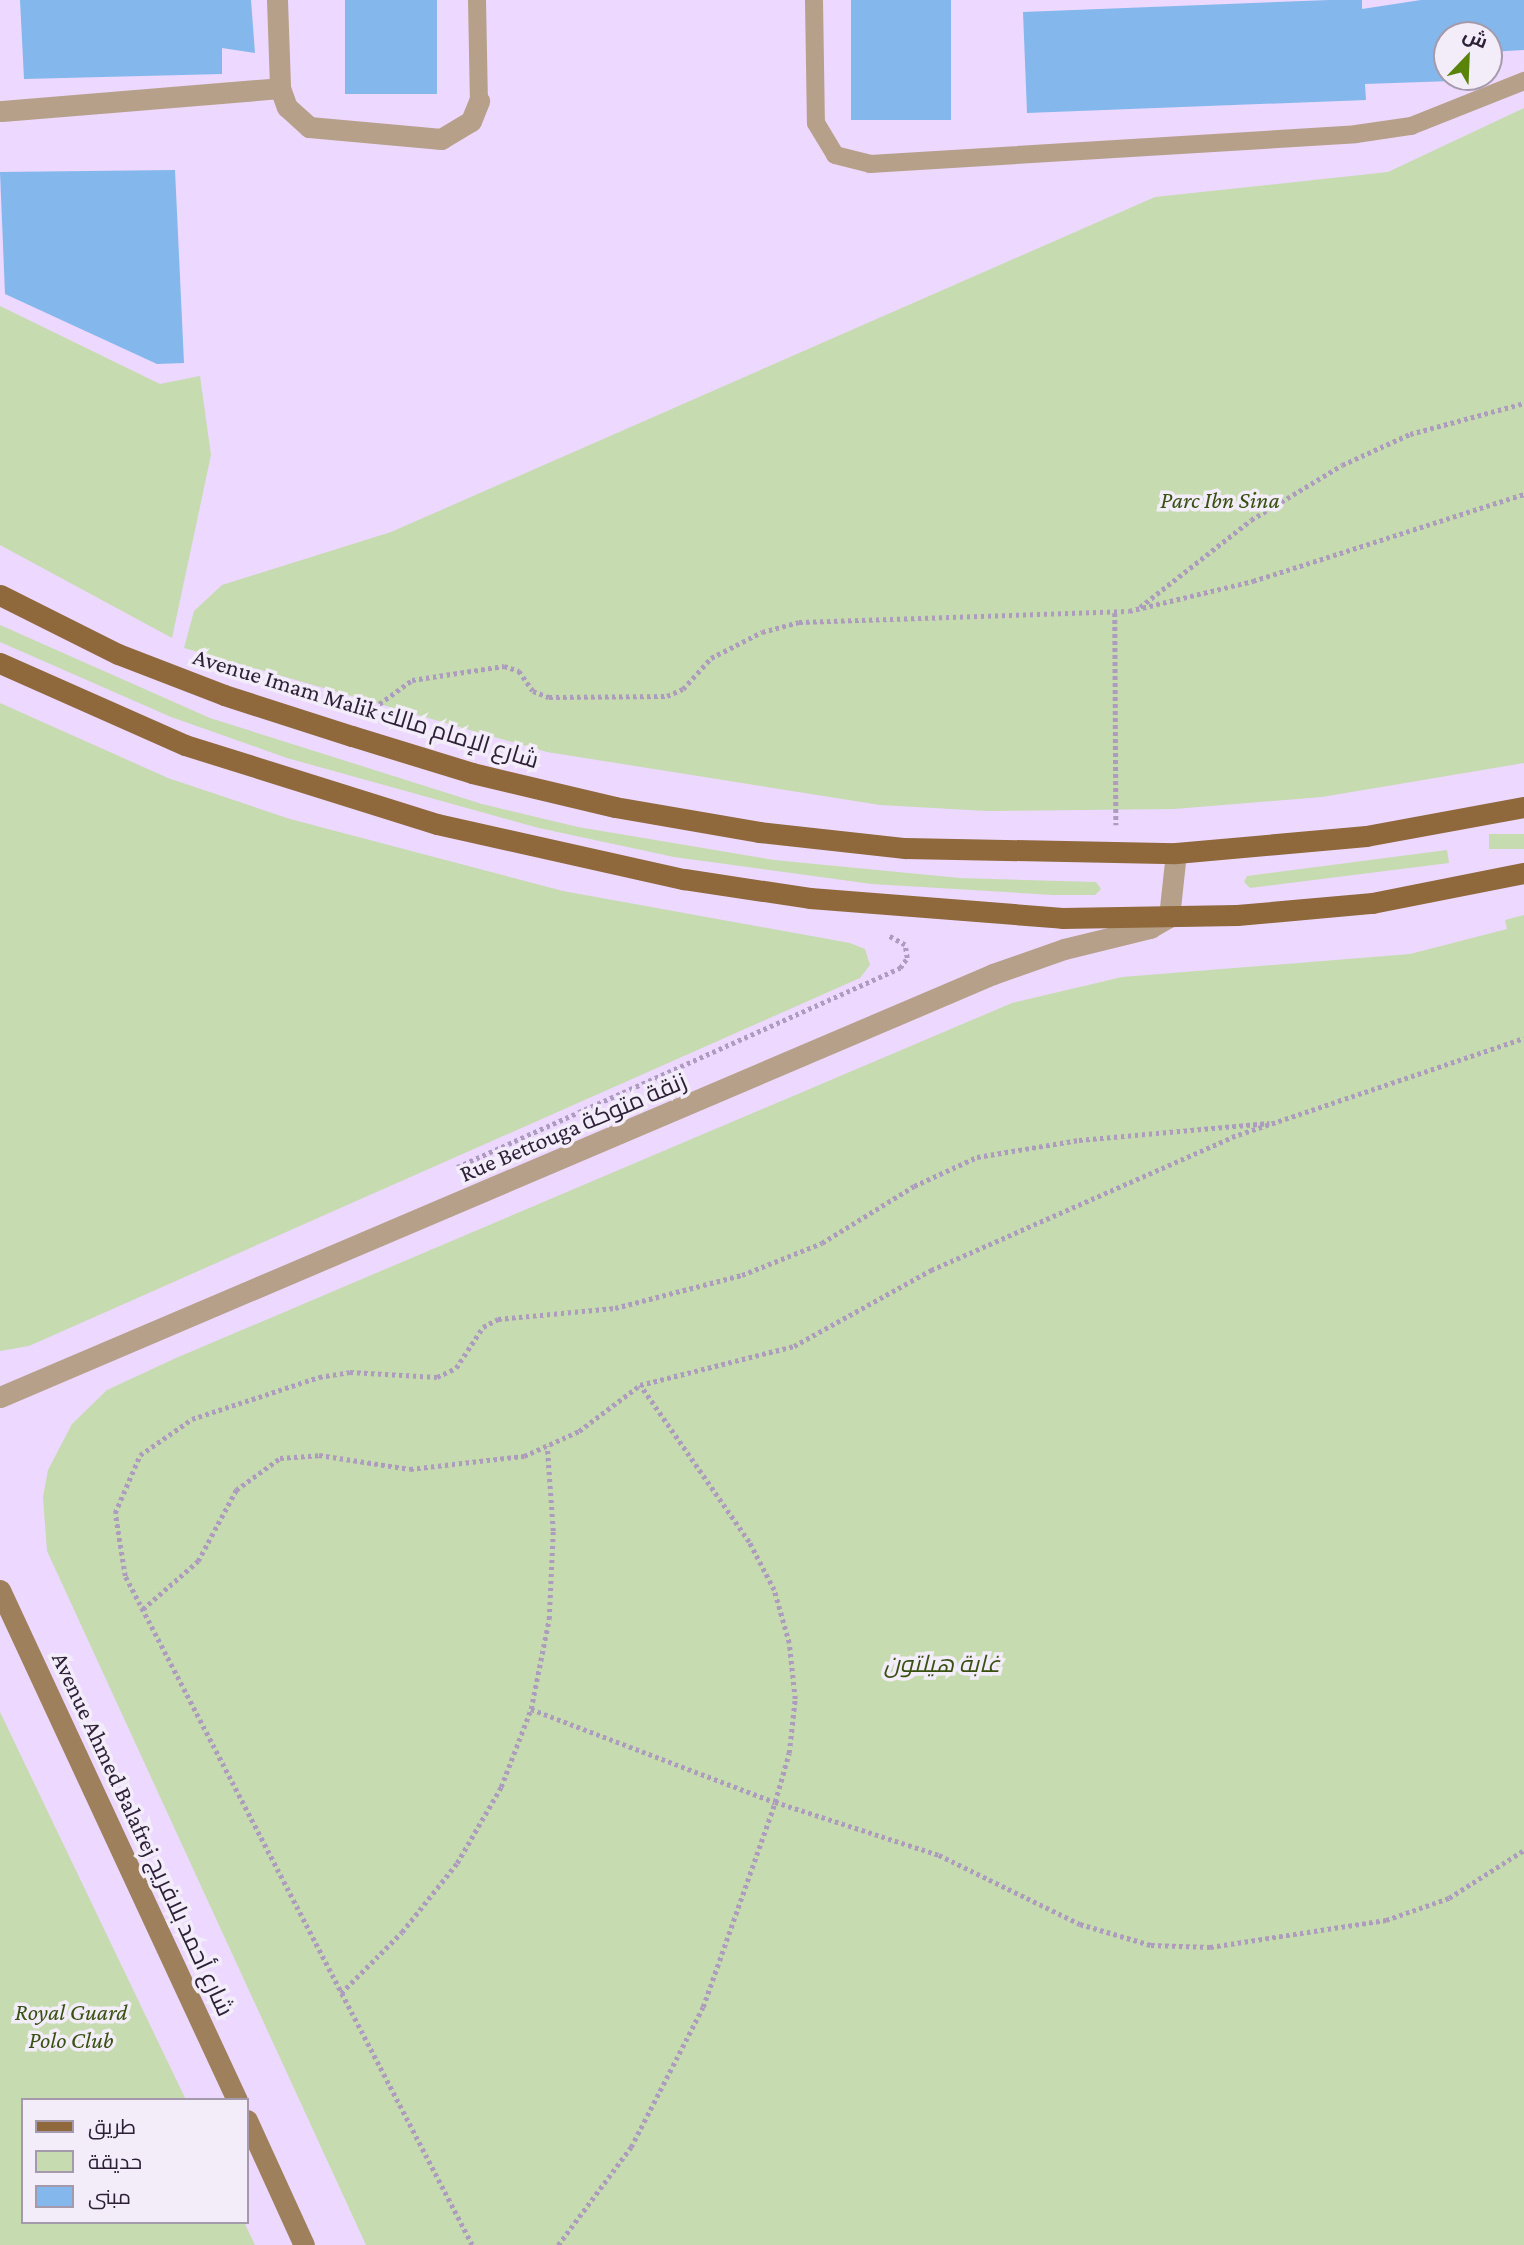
<!DOCTYPE html>
<html>
<head>
<meta charset="utf-8">
<style>
	body { margin:0 }
	#map { position:relative; width:1524px; height:2245px; overflow:hidden; background:#edd8ff; font-family:"Crimson Pro",Cairo,serif }
	div>[style] { position:absolute }
	[style*='--x'] { left:calc(var(--x)*1px); top:calc(var(--y)*1px); width:calc(var(--w)*1px); rotate:calc(var(--a)*1deg) }
	.green>* { inset:0; background:#c6dbb0; transform-origin:0 0 }
	.building>* { inset:0; background:#84b8ec; transform-origin:0 0 }
	.path>* { height:4.5px; margin-top:-2.25px; transform-origin:0; background:repeating-linear-gradient(90deg,#ae9cbe 0 3.5px,transparent 0 7px) }
	.lane>* { height:18px; margin:-9px; padding:0 9px; transform-origin:9px; border-radius:9px; background:#b6a089 }
	.street>* { height:21px; margin:-10.5px; padding:0 10.5px; transform-origin:10.5px; border-radius:10.5px; background:#b6a089 }
	.secondary>* { height:21px; margin:-10.5px; padding:0 10.5px; transform-origin:10.5px; border-radius:10.5px; background:#9f805d }
	.primary>* { height:21px; margin:-10.5px; padding:0 10.5px; transform-origin:10.5px; border-radius:10.5px; background:#8f683c }
	span { translate:-50% -50%; white-space:nowrap; text-align:center; line-height:1.15; -webkit-text-stroke:7px #f3ecf9; paint-order:stroke }
	.park-label { font-size:24px; color:#385111; font-style:italic }
	.street-label { font-size:24px; color:#2d2037 }
	.legend { position:absolute; left:21px; top:2098px; width:228px; height:126px; box-sizing:border-box; background:#f3ecf9; border:2px solid #a49aab; margin:0; padding:9px 12px; list-style:none; font-size:21px; color:#2d2037 }
	.legend li { display:flex; align-items:center; gap:14px; height:35px }
	.legend b { width:35px; border:2px solid #a49aab }
	.north { position:absolute; left:1433px; top:21px; width:70px; height:70px; box-sizing:border-box; background:#f3ecf9; border:2px solid #a49aab; border-radius:50%; rotate:23deg; font-size:19px; font-weight:700; line-height:28px; text-align:center; color:#2d2037 }
	.north::after { content:''; display:block; margin:auto; width:24px; height:32px; background:#59830a; clip-path:polygon(50% 0,100% 100%,50% 72%,0 100%) }
</style>
</head>
<body>
<div id="map">
	<div class="green">
		<div style="clip-path:polygon(1524px 108px,1524px 763px,1322px 797px,1174px 809px,987px 811px,880px 805px,547px 752px,184px 648px,194px 611px,222px 585px,391px 532px,1155px 197px,1388px 172px)"></div>
		<div style="clip-path:polygon(0 306px,160px 384px,200px 376px,211px 455px,172px 638px,0 545px)"></div>
		<div style="clip-path:polygon(0 625px,210px 718px,482px 804px,578px 827px,774px 860px,960px 878px,1096px 882px,1101px 889px,1095px 895px,1053px 895px,872px 884px,674px 857px,539px 828px,287px 758px,171px 717px,0 642px)"></div>
		<div style="clip-path:polygon(0 703px,168px 778px,290px 819px,563px 891px,850px 943px,865px 949px,870px 965px,860px 978px,29px 1346px,0 1351px)"></div>
		<div style="left:1524px;top:834px;width:15px;height:35px;rotate:90deg"></div>
		<div style="clip-path:polygon(1447px 850px,1449px 863px,1250px 888px,1244px 882px,1247px 876px)"></div>
		<div style="clip-path:polygon(1524px 915px,1524px 2245px,366px 2245px,47px 1551px,43px 1497px,48px 1470px,72px 1424px,107px 1390px,176px 1358px,1012px 1003px,1122px 977px,1410px 954px,1507px 929px,1505px 920px)"></div>
		<div style="clip-path:polygon(0 1712px,186px 2100px,23px 2100px,23px 2222px,244px 2222px,255px 2245px,0 2245px)"></div>
	</div>
	<div class="building">
		<div style="clip-path:polygon(20px 0,251px 0,255px 53px,222px 48px,222px 74px,24px 79px)"></div>
		<div style="left:345px;top:0;width:92px;height:94px"></div>
		<div style="left:851px;top:0;width:100px;height:120px"></div>
		<div style="clip-path:polygon(1329px 0,1362px 0,1362px 9px,1421px 0,1524px 0,1524px 50px,1489px 52px,1489px 35px,1447px 35px,1451px 81px,1365px 84px,1366px 100px,1027px 113px,1023px 12px)"></div>
		<div style="clip-path:polygon(175px 170px,184px 363px,157px 364px,5px 294px,0 172px)"></div>
	</div>
	<div class="path">
		<div style="--x:1140;--y:607;--w:141;--a:-38.1"></div>
		<div style="--x:1251;--y:520;--w:106;--a:-31.1"></div>
		<div style="--x:1342;--y:465;--w:75;--a:-24.5"></div>
		<div style="--x:1410;--y:434;--w:118;--a:-15.2"></div>
		<div style="--x:1115;--y:613;--w:212;--a:89.7"></div>
		<div style="--x:368;--y:712;--w:54;--a:-36"></div>
		<div style="--x:412;--y:680;--w:93;--a:-8.7"></div>
		<div style="--x:504;--y:666;--w:16;--a:18"></div>
		<div style="--x:519;--y:671;--w:24;--a:55"></div>
		<div style="--x:533;--y:691;--w:17;--a:21"></div>
		<div style="--x:549;--y:697;--w:118;--a:-0.5"></div>
		<div style="--x:667;--y:696;--w:17;--a:-24"></div>
		<div style="--x:683;--y:689;--w:42;--a:-47.9"></div>
		<div style="--x:711;--y:658;--w:57;--a:-27"></div>
		<div style="--x:762;--y:632;--w:38;--a:-15"></div>
		<div style="--x:799;--y:622;--w:330;--a:-1.9"></div>
		<div style="--x:1129;--y:611;--w:128;--a:-13.6"></div>
		<div style="--x:1253;--y:581;--w:285;--a:-17.8"></div>
		<div style="--x:457;--y:1167;--w:486;--a:-24.2"></div>
		<div style="--x:900;--y:968;--w:12;--a:-55"></div>
		<div style="--x:907;--y:958;--w:13;--a:-99"></div>
		<div style="--x:905;--y:945;--w:18;--a:-151"></div>
		<div style="--x:143;--y:1609;--w:73;--a:-41.1"></div>
		<div style="--x:198;--y:1561;--w:81;--a:-61.8"></div>
		<div style="--x:236;--y:1490;--w:54;--a:-36"></div>
		<div style="--x:280;--y:1458;--w:39;--a:-4"></div>
		<div style="--x:319;--y:1455;--w:92;--a:8.7"></div>
		<div style="--x:410;--y:1469;--w:115;--a:-6.5"></div>
		<div style="--x:524;--y:1456;--w:60;--a:-24.4"></div>
		<div style="--x:579;--y:1431;--w:76;--a:-37"></div>
		<div style="--x:640;--y:1385;--w:159;--a:-14.2"></div>
		<div style="--x:794;--y:1346;--w:157;--a:-29"></div>
		<div style="--x:931;--y:1270;--w:329;--a:-23.8"></div>
		<div style="--x:1232;--y:1137;--w:308;--a:-18.7"></div>
		<div style="--x:531;--y:1709;--w:261;--a:20.9"></div>
		<div style="--x:775;--y:1802;--w:172;--a:17.9"></div>
		<div style="--x:939;--y:1855;--w:157;--a:26.1"></div>
		<div style="--x:1080;--y:1924;--w:74;--a:16.5"></div>
		<div style="--x:1151;--y:1945;--w:59;--a:1.9"></div>
		<div style="--x:1210;--y:1947;--w:178;--a:-8.7"></div>
		<div style="--x:1386;--y:1920;--w:67;--a:-19.2"></div>
		<div style="--x:1449;--y:1898;--w:89;--a:-32.6"></div>
		<div style="--x:341;--y:1993;--w:86;--a:-45"></div>
		<div style="--x:402;--y:1932;--w:88;--a:-51.4"></div>
		<div style="--x:457;--y:1863;--w:88;--a:-59.9"></div>
		<div style="--x:501;--y:1787;--w:84;--a:-69"></div>
		<div style="--x:531;--y:1709;--w:92;--a:-78.7"></div>
		<div style="--x:549;--y:1619;--w:88;--a:-87.4"></div>
		<div style="--x:553;--y:1531;--w:85;--a:-94"></div>
		<div style="--x:472;--y:2245;--w:754;--a:-117.42"></div>
		<div style="--x:125;--y:1576;--w:64;--a:-99"></div>
		<div style="--x:115;--y:1513;--w:63;--a:-66.7"></div>
		<div style="--x:140;--y:1455;--w:63;--a:-34.7"></div>
		<div style="--x:192;--y:1419;--w:134;--a:-18.3"></div>
		<div style="--x:319;--y:1377;--w:31;--a:-9"></div>
		<div style="--x:350;--y:1372;--w:87;--a:3.3"></div>
		<div style="--x:437;--y:1377;--w:21;--a:-25"></div>
		<div style="--x:456;--y:1368;--w:49;--a:-56.6"></div>
		<div style="--x:483;--y:1327;--w:17;--a:-28"></div>
		<div style="--x:498;--y:1319;--w:118;--a:-5.4"></div>
		<div style="--x:615;--y:1308;--w:131;--a:-14.6"></div>
		<div style="--x:742;--y:1275;--w:86;--a:-21.8"></div>
		<div style="--x:822;--y:1243;--w:108;--a:-31.8"></div>
		<div style="--x:914;--y:1186;--w:69;--a:-24.7"></div>
		<div style="--x:977;--y:1157;--w:103;--a:-9.5"></div>
		<div style="--x:1079;--y:1140;--w:191;--a:-5.1"></div>
		<div style="--x:558;--y:2245;--w:122;--a:-53.3"></div>
		<div style="--x:631;--y:2147;--w:157;--a:-62.8"></div>
		<div style="--x:703;--y:2007;--w:217;--a:-70.6"></div>
		<div style="--x:775;--y:1802;--w:51;--a:-74.1"></div>
		<div style="--x:789;--y:1753;--w:54;--a:-83.7"></div>
		<div style="--x:795;--y:1699;--w:56;--a:-96.1"></div>
		<div style="--x:789;--y:1643;--w:55;--a:-105.8"></div>
		<div style="--x:774;--y:1590;--w:54;--a:-117.5"></div>
		<div style="--x:749;--y:1542;--w:191;--a:-124.8"></div>
	</div>
	<div class="lane">
		<div style="--x:477;--y:0;--w:101;--a:88.9"></div>
		<div style="--x:814;--y:0;--w:123;--a:89.1"></div>
		<div style="--x:816;--y:123;--w:37;--a:59"></div>
		<div style="--x:835;--y:155;--w:36;--a:14"></div>
		<div style="--x:870;--y:164;--w:487;--a:-3.5"></div>
		<div style="--x:1356;--y:134;--w:56;--a:-8.3"></div>
		<div style="--x:1411;--y:126;--w:122;--a:-21.7"></div>
	</div>
	<div class="street">
		<div style="--x:277;--y:0;--w:88;--a:88"></div>
		<div style="--x:280;--y:88;--w:20;--a:70"></div>
		<div style="--x:287;--y:107;--w:30;--a:42"></div>
		<div style="--x:309;--y:127;--w:133;--a:5.2"></div>
		<div style="--x:441;--y:139;--w:35;--a:-31"></div>
		<div style="--x:471;--y:121;--w:22;--a:-68"></div>
		<div style="--x:2;--y:111;--w:279;--a:-4.7"></div>
		<div style="--x:0;--y:1397;--w:1079;--a:-23.07"></div>
		<div style="--x:993;--y:974;--w:75;--a:-19.4"></div>
		<div style="--x:1064;--y:949;--w:89;--a:-13.7"></div>
		<div style="--x:1150;--y:928;--w:22;--a:-30"></div>
		<div style="--x:1169;--y:917;--w:64;--a:-83.8"></div>
	</div>
	<div class="secondary">
		<div style="--x:0;--y:1590;--w:562;--a:65.08"></div>
		<div style="--x:247;--y:2120;--w:137;--a:65.5"></div>
	</div>
	<div class="primary">
		<div style="--x:0;--y:595;--w:132;--a:26.6"></div>
		<div style="--x:118;--y:654;--w:114;--a:21.1"></div>
		<div style="--x:224;--y:695;--w:134;--a:17.8"></div>
		<div style="--x:352;--y:736;--w:126;--a:17.1"></div>
		<div style="--x:472;--y:773;--w:147;--a:13.4"></div>
		<div style="--x:615;--y:807;--w:146;--a:9.8"></div>
		<div style="--x:759;--y:832;--w:147;--a:6.3"></div>
		<div style="--x:905;--y:848;--w:271;--a:1.1"></div>
		<div style="--x:1176;--y:853;--w:191;--a:-5.1"></div>
		<div style="--x:1366;--y:836;--w:161;--a:-10.4"></div>
		<div style="--x:0;--y:663;--w:202;--a:23.9"></div>
		<div style="--x:185;--y:745;--w:264;--a:17.4"></div>
		<div style="--x:437;--y:824;--w:253;--a:12.6"></div>
		<div style="--x:684;--y:879;--w:127;--a:8.6"></div>
		<div style="--x:810;--y:898;--w:253;--a:4.5"></div>
		<div style="--x:1062;--y:918;--w:175;--a:-1"></div>
		<div style="--x:1237;--y:915;--w:136;--a:-5.1"></div>
		<div style="--x:1372;--y:903;--w:155;--a:-11.2"></div>
	</div>
	<div class="park-label">
		<span style="left:1220px;top:500px">Parc Ibn Sina</span>
		<span style="left:942px;top:1664px">غابة هيلتون</span>
		<span style="left:71px;top:2026px">Royal Guard<br>Polo Club</span>
	</div>
	<div class="street-label">
		<span style="left:366px;top:708px;rotate:17deg">Avenue Imam Malik شارع الإمام مالك</span>
		<span style="left:573px;top:1127px;rotate:-23deg">Rue Bettouga زنقة متوكة</span>
		<span style="left:143px;top:1834px;rotate:65deg">Avenue Ahmed Balafrej شارع أحمد بلافريج</span>
	</div>
	<ul class="legend">
	<li><b style="height:9px;background:#8f683c"></b>طريق</li>
	<li><b style="height:19px;background:#c6dbb0"></b>حديقة</li>
	<li><b style="height:19px;background:#84b8ec"></b>مبنى</li>
	</ul>
	<div class="north">ش</div>
</div>
</body>
</html>
